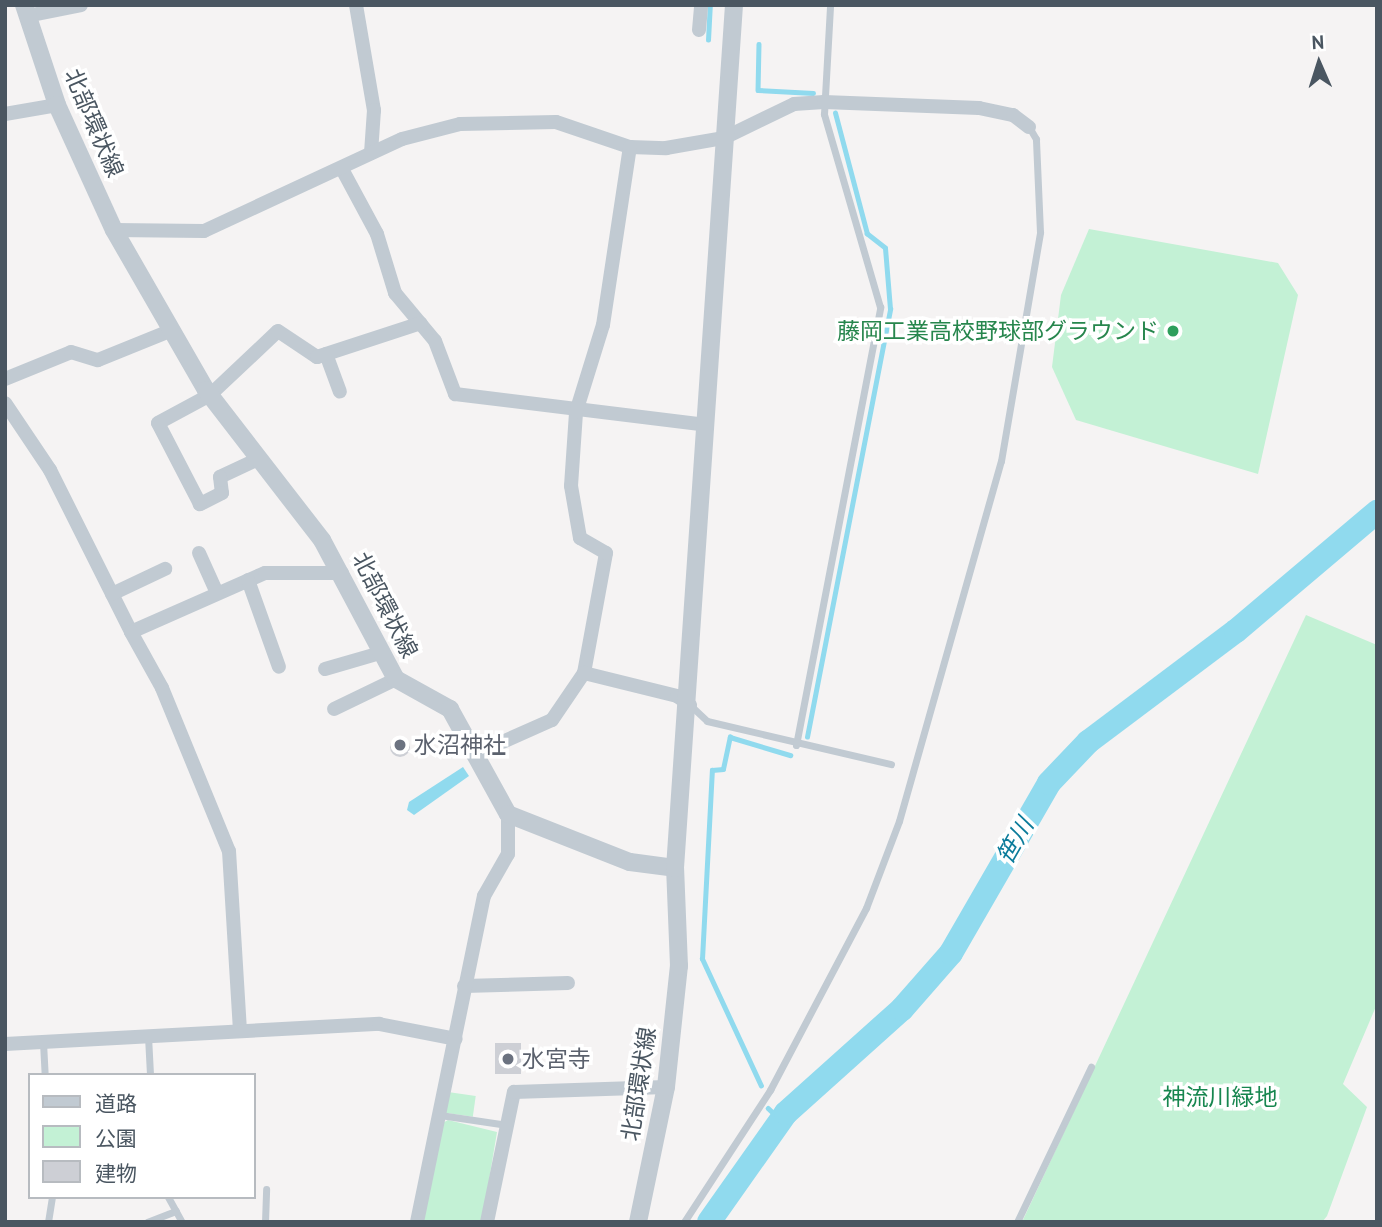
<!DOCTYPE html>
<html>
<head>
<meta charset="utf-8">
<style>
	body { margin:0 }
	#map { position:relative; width:1382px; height:1227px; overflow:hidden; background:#f5f3f3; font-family:"PT Sans","Noto Sans JP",sans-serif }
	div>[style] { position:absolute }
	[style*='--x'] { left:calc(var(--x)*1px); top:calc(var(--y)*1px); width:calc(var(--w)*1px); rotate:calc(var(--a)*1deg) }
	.green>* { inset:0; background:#c3f1d5; transform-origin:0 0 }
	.water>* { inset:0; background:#90daee }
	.stream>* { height:4.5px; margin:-2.25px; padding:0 2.25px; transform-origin:2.25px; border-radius:2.25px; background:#90daee }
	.river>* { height:24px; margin:-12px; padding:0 12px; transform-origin:12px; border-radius:12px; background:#90daee }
	.building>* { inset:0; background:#cdcfd5; transform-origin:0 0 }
	.round { border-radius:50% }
	.service>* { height:7px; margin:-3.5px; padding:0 3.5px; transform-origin:3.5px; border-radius:3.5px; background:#c1cad2 }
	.minor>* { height:14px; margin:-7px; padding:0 7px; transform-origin:7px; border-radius:7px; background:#c1cad2 }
	.tertiary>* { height:18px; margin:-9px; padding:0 9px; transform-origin:9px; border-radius:9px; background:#c1cad2 }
	.dots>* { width:19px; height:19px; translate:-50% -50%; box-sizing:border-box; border:4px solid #fff; border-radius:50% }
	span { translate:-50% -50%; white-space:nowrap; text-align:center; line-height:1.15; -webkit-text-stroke:7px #fff; paint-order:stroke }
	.street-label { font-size:23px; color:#4a5661 }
	.leisure-label { font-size:23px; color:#27864d }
	.right { translate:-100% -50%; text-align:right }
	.worship-label { font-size:23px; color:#5b616d }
	.left { translate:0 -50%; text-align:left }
	.park-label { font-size:23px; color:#17864f }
	.water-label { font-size:24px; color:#0c7c9b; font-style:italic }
	.frame { position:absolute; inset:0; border:7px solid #4a5661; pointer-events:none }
	.legend { position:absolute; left:28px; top:1073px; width:228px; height:126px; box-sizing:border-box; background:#fff; border:2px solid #b7bbc0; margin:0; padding:9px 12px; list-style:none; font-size:21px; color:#4a5661 }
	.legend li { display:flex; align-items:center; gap:14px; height:35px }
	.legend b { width:35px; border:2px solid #b7bbc0 }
	.north { position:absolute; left:1284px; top:28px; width:70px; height:70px; -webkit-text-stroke:5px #fff; paint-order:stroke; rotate:357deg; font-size:19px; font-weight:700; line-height:28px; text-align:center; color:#4a5661 }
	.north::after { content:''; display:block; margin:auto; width:24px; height:32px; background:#4a5661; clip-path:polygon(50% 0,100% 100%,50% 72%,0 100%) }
</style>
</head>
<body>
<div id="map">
	<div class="green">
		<div style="clip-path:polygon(1089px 229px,1278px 263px,1298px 295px,1258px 474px,1076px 420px,1052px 367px,1061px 295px)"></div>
		<div style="clip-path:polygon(1306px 615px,1377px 645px,1377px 1004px,1343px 1084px,1367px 1107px,1327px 1216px,1322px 1222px,1022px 1222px)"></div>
		<div style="left:448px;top:1092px;width:28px;height:21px;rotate:8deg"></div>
		<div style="clip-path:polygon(448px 1120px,497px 1132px,482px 1222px,421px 1222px,441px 1124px)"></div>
	</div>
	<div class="water">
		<div style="clip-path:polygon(463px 767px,469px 776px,414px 815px,407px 810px,409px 802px)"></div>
	</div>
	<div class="stream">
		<div style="--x:708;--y:40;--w:35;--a:-87"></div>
		<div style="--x:759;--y:44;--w:46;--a:91.2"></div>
		<div style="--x:758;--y:90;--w:55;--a:3.1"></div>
		<div style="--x:807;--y:737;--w:436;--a:-79"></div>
		<div style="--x:890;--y:309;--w:61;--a:-94.7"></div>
		<div style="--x:885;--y:248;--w:23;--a:-142"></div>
		<div style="--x:867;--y:234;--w:125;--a:-104.8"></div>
		<div style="--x:761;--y:1086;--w:140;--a:-114.9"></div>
		<div style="--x:702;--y:959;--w:189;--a:-87"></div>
		<div style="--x:712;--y:770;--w:11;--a:-5"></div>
		<div style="--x:723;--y:769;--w:33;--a:-78"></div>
		<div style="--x:730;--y:737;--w:63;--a:16.7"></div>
		<div style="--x:768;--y:1108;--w:18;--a:43"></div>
	</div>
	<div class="river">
		<div style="--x:709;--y:1222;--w:133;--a:-54.8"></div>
		<div style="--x:786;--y:1113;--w:156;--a:-41.9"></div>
		<div style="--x:902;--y:1009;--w:74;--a:-48.8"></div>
		<div style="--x:951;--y:953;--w:196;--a:-60"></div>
		<div style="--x:1049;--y:783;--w:57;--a:-46.4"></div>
		<div style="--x:1088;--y:742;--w:185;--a:-36.9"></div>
		<div style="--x:1236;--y:631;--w:185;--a:-40.2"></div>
	</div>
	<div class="building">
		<div class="round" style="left:390px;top:737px;width:20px;height:20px"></div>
		<div style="left:521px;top:1043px;width:31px;height:26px;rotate:90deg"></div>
	</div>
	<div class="service">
		<div style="--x:690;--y:705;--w:23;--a:43"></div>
		<div style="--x:707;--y:721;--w:189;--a:13.2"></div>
		<div style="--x:796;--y:745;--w:446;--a:-79.1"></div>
		<div style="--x:880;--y:307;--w:201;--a:-106.2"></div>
		<div style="--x:824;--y:114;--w:109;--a:-86.8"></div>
		<div style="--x:148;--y:1036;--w:39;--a:87"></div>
		<div style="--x:43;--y:1042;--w:33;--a:87"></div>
		<div style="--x:440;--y:1115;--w:68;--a:8.5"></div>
		<div style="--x:168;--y:1197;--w:29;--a:61"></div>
		<div style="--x:48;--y:1222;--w:25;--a:-81"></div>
		<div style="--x:147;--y:1222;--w:31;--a:-21"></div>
		<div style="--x:265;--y:1222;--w:33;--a:-88"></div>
		<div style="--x:684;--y:1222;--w:158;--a:-56.9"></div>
		<div style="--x:770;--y:1090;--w:206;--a:-62.2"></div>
		<div style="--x:866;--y:908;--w:93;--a:-69.2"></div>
		<div style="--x:899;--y:821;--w:374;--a:-74.2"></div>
		<div style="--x:1001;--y:461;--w:232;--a:-80.3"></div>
		<div style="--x:1040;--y:232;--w:93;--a:-92.5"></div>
		<div style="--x:1036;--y:139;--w:14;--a:-120"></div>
		<div style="--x:1017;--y:1222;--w:172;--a:-64.5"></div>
	</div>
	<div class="minor">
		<div style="--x:356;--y:5;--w:107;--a:80.3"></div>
		<div style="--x:374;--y:110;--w:43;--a:94"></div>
		<div style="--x:27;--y:16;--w:55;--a:-11.5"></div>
		<div style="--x:699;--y:30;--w:25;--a:-85"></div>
		<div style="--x:5;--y:114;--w:53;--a:-9.8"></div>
		<div style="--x:342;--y:169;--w:74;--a:61.7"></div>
		<div style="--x:377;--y:234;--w:62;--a:73"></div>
		<div style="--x:395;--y:293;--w:62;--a:50.2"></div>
		<div style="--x:435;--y:341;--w:57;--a:69.3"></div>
		<div style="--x:455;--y:394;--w:253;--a:7"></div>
		<div style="--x:114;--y:230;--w:90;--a:0.6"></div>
		<div style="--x:204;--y:231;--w:218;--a:-24.9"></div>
		<div style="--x:402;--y:139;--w:60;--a:-14.5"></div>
		<div style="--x:460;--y:124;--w:96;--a:-1.2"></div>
		<div style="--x:556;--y:122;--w:78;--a:18.7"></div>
		<div style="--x:630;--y:147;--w:36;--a:2"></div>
		<div style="--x:666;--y:148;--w:59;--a:-9.8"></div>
		<div style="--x:724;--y:138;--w:78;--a:-25.9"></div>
		<div style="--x:794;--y:104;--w:30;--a:-4"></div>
		<div style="--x:824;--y:102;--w:155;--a:2.2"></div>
		<div style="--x:979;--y:108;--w:35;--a:12"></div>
		<div style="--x:1013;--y:115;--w:20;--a:37"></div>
		<div style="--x:326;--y:354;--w:40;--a:69.8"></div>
		<div style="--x:5;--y:379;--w:71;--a:-22.2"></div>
		<div style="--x:71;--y:352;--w:28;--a:17"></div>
		<div style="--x:98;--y:360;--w:80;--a:-22.1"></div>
		<div style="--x:5;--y:403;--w:81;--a:56.1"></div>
		<div style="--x:50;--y:470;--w:181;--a:63.4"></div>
		<div style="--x:131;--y:632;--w:146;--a:-23.8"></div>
		<div style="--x:265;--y:573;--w:77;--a:0"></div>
		<div style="--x:258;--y:459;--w:42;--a:154.7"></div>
		<div style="--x:220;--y:477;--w:16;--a:83"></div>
		<div style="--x:222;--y:493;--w:25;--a:153"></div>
		<div style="--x:200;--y:504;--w:91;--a:-117.4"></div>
		<div style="--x:158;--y:423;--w:59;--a:-28.3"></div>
		<div style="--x:210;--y:395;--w:93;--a:-43.3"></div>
		<div style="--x:278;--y:331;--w:47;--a:33.7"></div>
		<div style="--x:317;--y:357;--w:109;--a:-18.1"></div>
		<div style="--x:199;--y:553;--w:44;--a:65.8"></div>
		<div style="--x:248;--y:580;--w:92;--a:70.4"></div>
		<div style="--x:112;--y:594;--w:59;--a:-25.3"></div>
		<div style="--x:131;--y:632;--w:64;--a:61"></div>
		<div style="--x:162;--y:688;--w:176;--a:67.7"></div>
		<div style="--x:229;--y:851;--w:179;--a:86.5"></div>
		<div style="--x:325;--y:669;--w:57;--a:-16.2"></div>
		<div style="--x:584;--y:673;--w:122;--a:-79.6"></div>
		<div style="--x:606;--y:553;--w:30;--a:-150"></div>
		<div style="--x:580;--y:538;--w:53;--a:-99.8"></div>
		<div style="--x:571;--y:486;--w:74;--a:-86.1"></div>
		<div style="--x:576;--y:412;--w:91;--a:-72.8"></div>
		<div style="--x:603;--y:325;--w:180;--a:-81.4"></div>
		<div style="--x:334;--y:709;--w:69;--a:-25.8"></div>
		<div style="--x:473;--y:755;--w:86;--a:-23.9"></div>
		<div style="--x:552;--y:720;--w:57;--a:-55.8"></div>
		<div style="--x:584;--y:673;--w:96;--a:13.9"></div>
		<div style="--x:677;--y:696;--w:16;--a:35"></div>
		<div style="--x:464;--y:986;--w:104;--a:-1.7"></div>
		<div style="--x:5;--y:1044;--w:375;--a:-3.1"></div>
		<div style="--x:379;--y:1024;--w:78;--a:11"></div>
		<div style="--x:417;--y:1222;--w:333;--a:-78.4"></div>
		<div style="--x:484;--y:896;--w:48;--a:-60.3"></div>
		<div style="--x:508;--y:854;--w:40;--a:-90"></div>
		<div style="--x:487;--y:1222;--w:133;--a:-78.3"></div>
		<div style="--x:514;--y:1092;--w:152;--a:-1.9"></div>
	</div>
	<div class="tertiary">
		<div style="--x:24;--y:5;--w:105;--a:71.7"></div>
		<div style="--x:57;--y:105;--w:137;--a:65.5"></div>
		<div style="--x:114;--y:230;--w:185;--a:60.1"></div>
		<div style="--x:206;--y:390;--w:190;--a:52.3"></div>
		<div style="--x:322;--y:540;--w:157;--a:62"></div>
		<div style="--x:396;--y:679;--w:62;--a:29.1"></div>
		<div style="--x:450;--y:709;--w:120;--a:61.1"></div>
		<div style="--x:508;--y:814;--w:131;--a:21.5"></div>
		<div style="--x:630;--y:862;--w:45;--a:7.6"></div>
		<div style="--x:638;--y:1222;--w:138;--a:-78.3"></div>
		<div style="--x:666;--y:1087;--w:122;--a:-83.9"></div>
		<div style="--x:679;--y:966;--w:98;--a:-92.3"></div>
		<div style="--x:675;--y:868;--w:865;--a:-86.09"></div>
	</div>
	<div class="dots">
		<div style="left:1173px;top:331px;background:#2e9e5b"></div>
		<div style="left:400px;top:745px;background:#6b7280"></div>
		<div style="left:508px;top:1059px;background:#6b7280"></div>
	</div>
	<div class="street-label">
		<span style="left:94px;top:123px;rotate:67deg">北部環状線</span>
		<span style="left:385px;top:605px;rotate:63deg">北部環状線</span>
		<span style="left:639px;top:1084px;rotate:-81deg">北部環状線</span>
	</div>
	<div class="leisure-label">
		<span class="right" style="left:1159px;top:331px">藤岡工業高校野球部グラウンド</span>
	</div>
	<div class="worship-label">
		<span class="left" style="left:414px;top:745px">水沼神社</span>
		<span class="left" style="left:522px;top:1059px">水宮寺</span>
	</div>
	<div class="park-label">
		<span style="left:1220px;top:1097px">神流川緑地</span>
	</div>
	<div class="water-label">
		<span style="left:1015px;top:841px;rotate:-60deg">笹川</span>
	</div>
	<div class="frame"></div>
	<ul class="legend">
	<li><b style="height:9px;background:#c1cad2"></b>道路</li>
	<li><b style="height:19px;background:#c3f1d5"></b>公園</li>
	<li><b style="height:19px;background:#cdcfd5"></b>建物</li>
	</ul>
	<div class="north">N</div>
</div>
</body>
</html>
